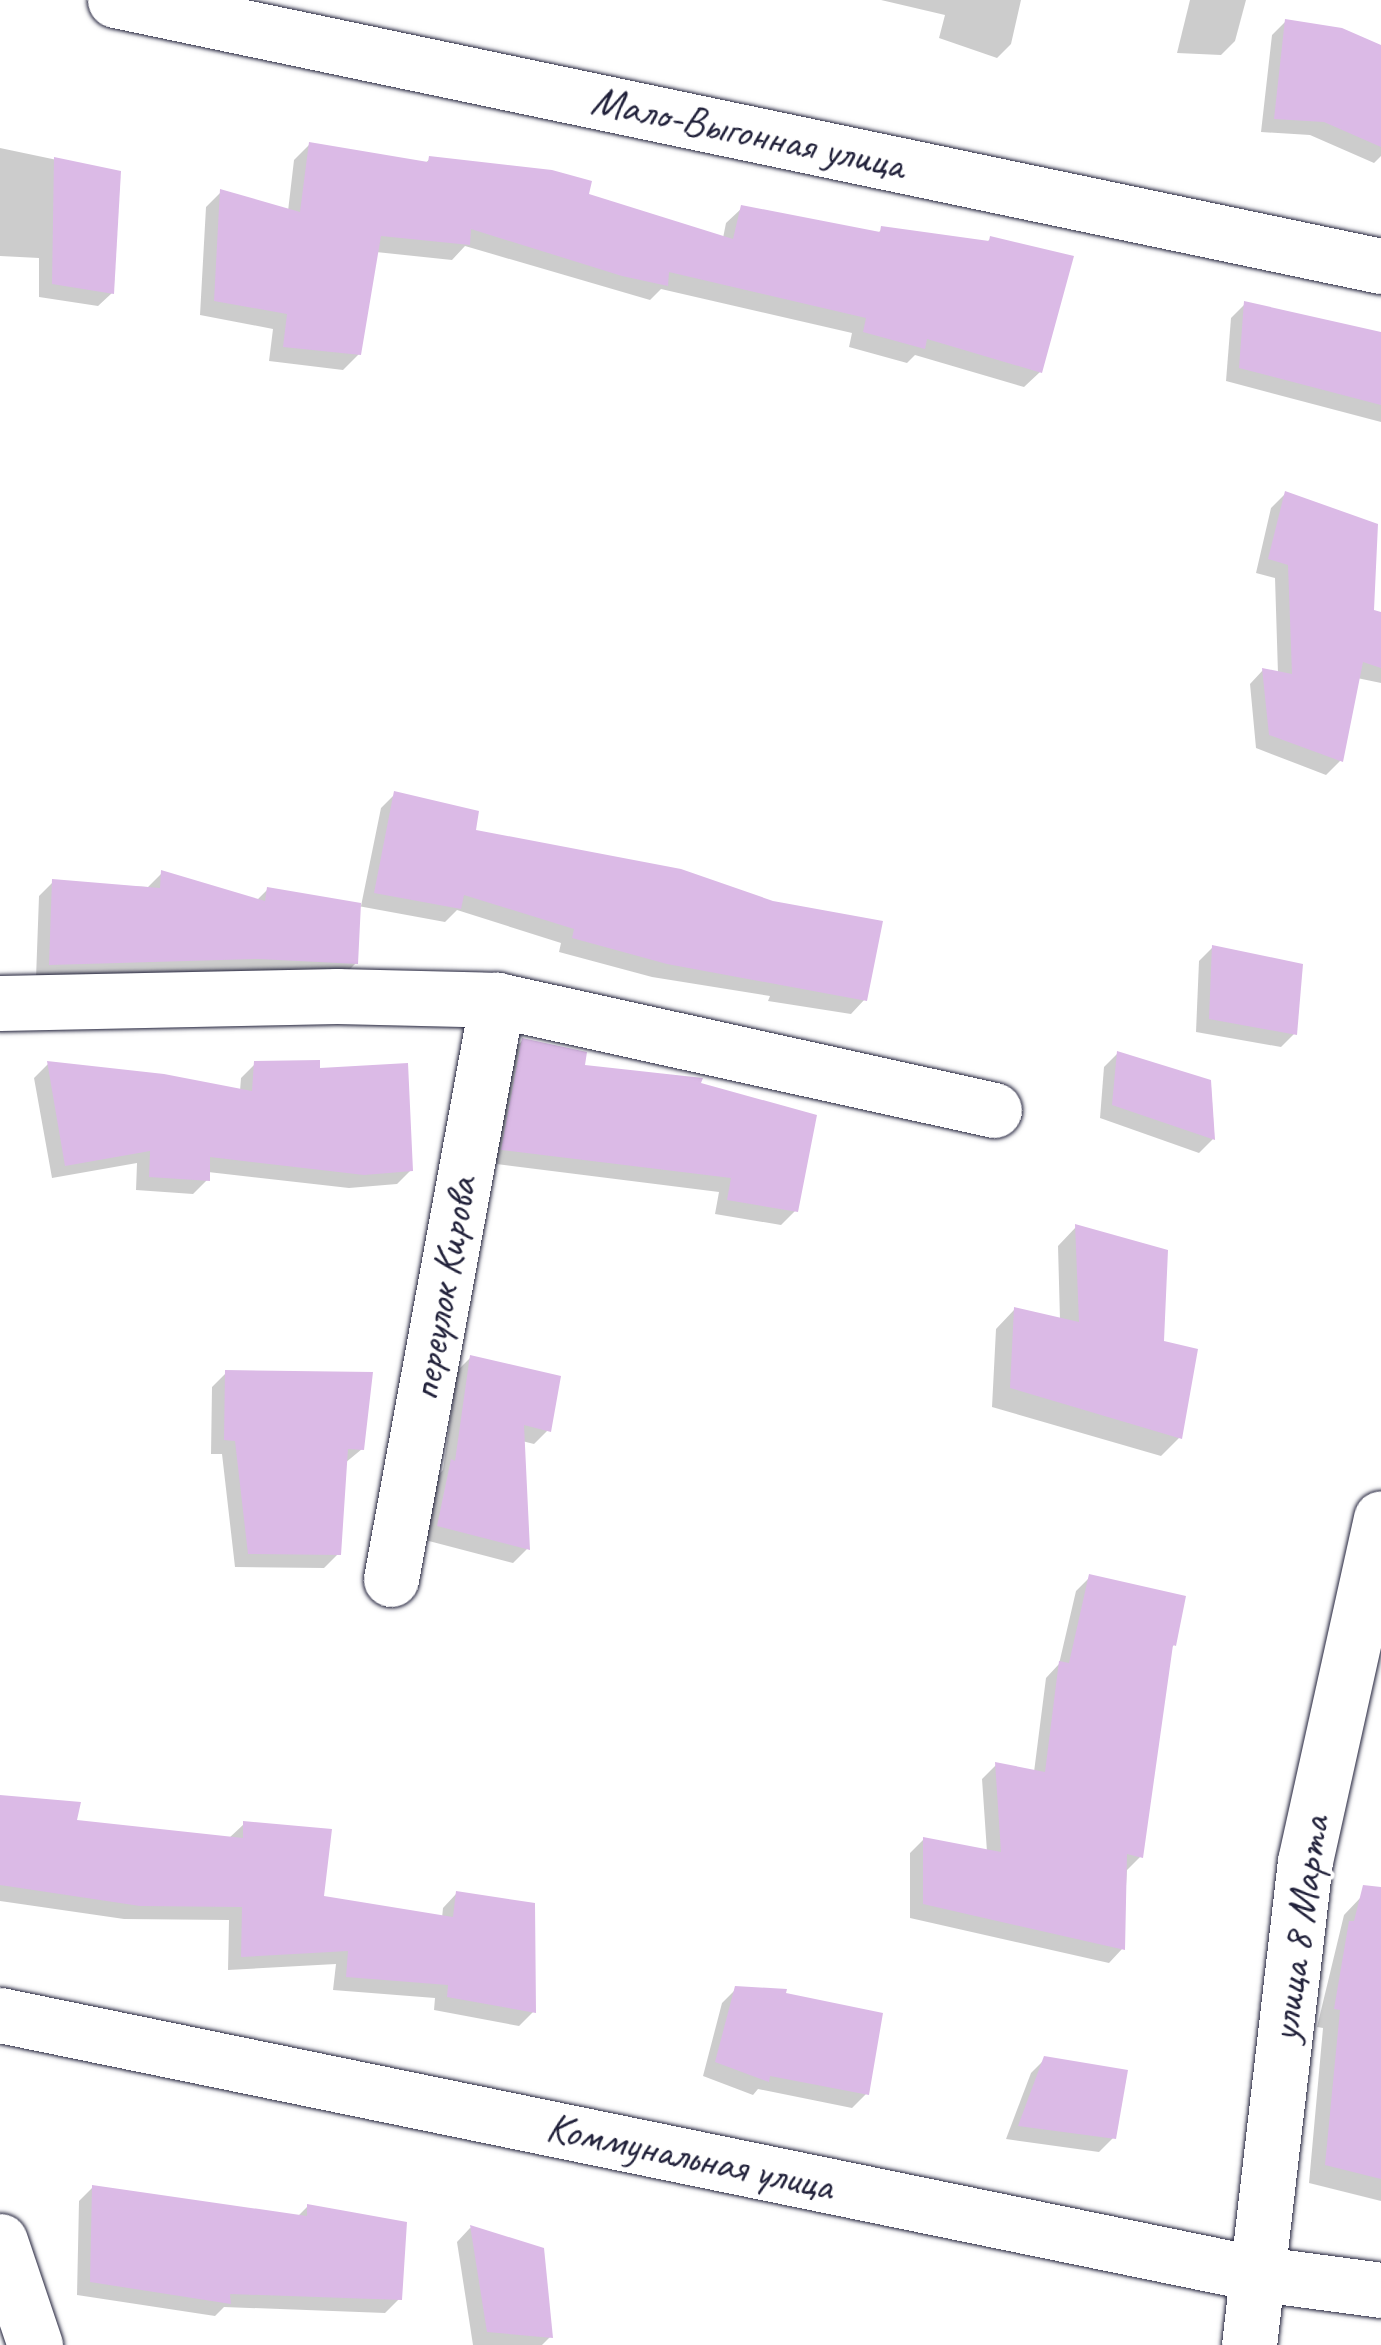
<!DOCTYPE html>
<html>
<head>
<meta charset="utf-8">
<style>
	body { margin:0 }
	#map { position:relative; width:1381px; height:2345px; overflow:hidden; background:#fff; font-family:Caveat,sans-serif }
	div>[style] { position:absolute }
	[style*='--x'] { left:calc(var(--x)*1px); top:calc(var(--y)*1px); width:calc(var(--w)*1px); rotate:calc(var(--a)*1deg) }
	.shadow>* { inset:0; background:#0003 }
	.building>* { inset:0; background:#dbbae6 }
	.roads { filter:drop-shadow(0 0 2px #22223b) drop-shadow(0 0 2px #22223b) }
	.minor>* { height:55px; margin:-27.5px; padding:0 27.5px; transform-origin:27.5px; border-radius:27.5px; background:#fff }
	span { translate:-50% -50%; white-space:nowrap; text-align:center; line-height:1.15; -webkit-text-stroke:8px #fff; paint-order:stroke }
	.street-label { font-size:42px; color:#22223b }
</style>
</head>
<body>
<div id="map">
	<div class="shadow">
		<div style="clip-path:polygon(881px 0,1021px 0,1011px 44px,997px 58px,939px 38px,945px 15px)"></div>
		<div style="clip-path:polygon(1190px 0,1246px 0,1235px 41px,1221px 55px,1177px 53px)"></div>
		<div style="clip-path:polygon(1286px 21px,1381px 47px,1381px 156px,1374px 163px,1310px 135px,1261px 132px,1272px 35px)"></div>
		<div style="clip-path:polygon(310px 144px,424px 164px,430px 159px,586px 195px,723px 238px,726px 223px,742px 208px,877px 234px,882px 229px,986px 243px,991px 238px,1040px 372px,1024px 387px,915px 355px,907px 363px,849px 347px,852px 333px,661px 289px,650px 300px,465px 246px,452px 260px,376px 252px,359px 354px,343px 370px,269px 361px,273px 329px,200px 315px,206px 207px,221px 192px,288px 211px,294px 160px)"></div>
		<div style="clip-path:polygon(0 148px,119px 173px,112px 293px,98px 306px,39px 297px,39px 258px,0 256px)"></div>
		<div style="clip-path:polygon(1245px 304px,1381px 335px,1381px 422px,1226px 381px,1231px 318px)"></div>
		<div style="clip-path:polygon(1285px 494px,1371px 612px,1381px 614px,1381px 683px,1357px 678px,1340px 761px,1326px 775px,1256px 748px,1250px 684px,1263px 670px,1278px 674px,1275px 578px,1256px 573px,1271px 508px)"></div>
		<div style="clip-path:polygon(395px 794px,473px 832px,865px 999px,851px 1014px,768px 1001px,770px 996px,652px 977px,559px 952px,561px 943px,457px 910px,445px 922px,358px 906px,356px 963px,342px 977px,36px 978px,39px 896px,53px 882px,148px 887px,162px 873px,256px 901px,268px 889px,361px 906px,381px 808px)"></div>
		<div style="clip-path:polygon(1212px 948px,1295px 1033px,1281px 1047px,1196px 1032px,1199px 961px)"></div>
		<div style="clip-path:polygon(523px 1040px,582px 1068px,698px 1085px,795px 1211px,781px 1225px,715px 1214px,719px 1192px,489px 1163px,509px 1054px)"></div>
		<div style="clip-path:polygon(1118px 1053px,1213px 1139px,1199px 1153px,1100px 1118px,1104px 1067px)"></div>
		<div style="clip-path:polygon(48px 1064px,164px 1077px,240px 1091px,241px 1078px,255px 1064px,411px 1170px,397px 1184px,349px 1188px,208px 1172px,207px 1180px,193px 1194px,136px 1190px,137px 1163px,52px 1178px,34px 1078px)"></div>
		<div style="clip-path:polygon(1076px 1227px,1161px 1343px,1180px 1437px,1161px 1456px,992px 1407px,996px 1329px,1014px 1310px,1060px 1320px,1058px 1246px)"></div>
		<div style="clip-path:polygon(471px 1357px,548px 1430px,534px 1444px,522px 1441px,527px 1549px,513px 1563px,425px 1540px,437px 1476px,443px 1470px,457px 1371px)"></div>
		<div style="clip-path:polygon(226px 1373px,362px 1449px,345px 1463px,338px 1554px,324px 1568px,235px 1567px,222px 1454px,211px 1454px,212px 1387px)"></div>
		<div style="clip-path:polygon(1090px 1577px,1174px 1645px,1170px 1649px,1141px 1856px,1127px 1870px,1122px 1949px,1109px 1963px,910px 1918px,910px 1853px,923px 1840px,987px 1852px,982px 1779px,996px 1765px,1034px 1772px,1046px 1678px,1059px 1664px,1076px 1591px)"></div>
		<div style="clip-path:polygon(0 1799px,74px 1823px,228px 1839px,244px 1824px,322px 1898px,442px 1918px,443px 1908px,456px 1894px,533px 2012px,519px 2026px,434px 2010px,435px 1998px,333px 1990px,336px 1964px,228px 1970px,229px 1920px,124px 1919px,0 1901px)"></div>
		<div style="clip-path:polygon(1362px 1896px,1381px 1900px,1381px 2201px,1309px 2183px,1323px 2028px,1317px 2027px,1344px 1915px)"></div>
		<div style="clip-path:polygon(736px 1989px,866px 2094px,852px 2108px,758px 2089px,753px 2095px,703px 2076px,722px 2003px)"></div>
		<div style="clip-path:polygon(1045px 2059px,1113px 2138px,1099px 2152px,1006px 2139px,1031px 2073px)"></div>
		<div style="clip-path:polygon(93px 2187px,297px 2217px,307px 2207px,399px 2299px,385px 2313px,224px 2307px,215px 2316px,77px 2295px,79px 2201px)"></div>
		<div style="clip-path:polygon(470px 2228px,541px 2250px,550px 2337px,542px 2345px,473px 2345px,457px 2242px)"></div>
	</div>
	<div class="building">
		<div style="clip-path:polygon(1285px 19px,1342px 28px,1381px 45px,1381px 147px,1324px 122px,1274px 119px)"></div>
		<div style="clip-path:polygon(309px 142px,428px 162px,429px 156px,552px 170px,592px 181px,589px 194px,733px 239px,741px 205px,880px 232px,881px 226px,989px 241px,990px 236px,1074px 256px,1042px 373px,927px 339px,925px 349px,863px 332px,866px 318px,669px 272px,668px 286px,622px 276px,471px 229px,470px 245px,381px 236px,361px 355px,283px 347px,287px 314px,214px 301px,220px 189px,300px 212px)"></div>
		<div style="clip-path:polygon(54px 157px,121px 171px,114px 294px,52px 284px)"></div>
		<div style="clip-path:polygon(1244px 301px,1381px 332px,1381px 405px,1239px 368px)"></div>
		<div style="clip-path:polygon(1285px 491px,1378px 524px,1374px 610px,1381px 612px,1381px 668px,1363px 662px,1343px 762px,1269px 735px,1262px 668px,1292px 674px,1288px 565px,1268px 559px)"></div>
		<div style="clip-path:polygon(394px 791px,479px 811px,476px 830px,681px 869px,773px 901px,883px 921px,867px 1001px,667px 964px,572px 938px,574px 929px,464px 895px,461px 909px,374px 893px)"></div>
		<div style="clip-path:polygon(161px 870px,265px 901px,267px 887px,361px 903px,358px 964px,258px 959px,49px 965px,52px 879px,160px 888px)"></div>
		<div style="clip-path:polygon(1212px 945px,1303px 964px,1297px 1035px,1209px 1019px)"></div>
		<div style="clip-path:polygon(522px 1038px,587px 1052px,585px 1065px,703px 1078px,701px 1083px,817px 1115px,798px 1212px,727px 1200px,731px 1178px,501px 1150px)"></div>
		<div style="clip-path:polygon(1117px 1051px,1211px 1080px,1215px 1140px,1112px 1105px)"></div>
		<div style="clip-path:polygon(320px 1060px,320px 1068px,408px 1063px,413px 1171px,364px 1175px,210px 1157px,210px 1181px,149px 1177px,150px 1151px,65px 1166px,47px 1061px,164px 1074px,252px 1091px,254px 1061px)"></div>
		<div style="clip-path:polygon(1075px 1224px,1168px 1250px,1164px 1341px,1198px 1349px,1182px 1439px,1010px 1388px,1014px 1307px,1079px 1322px)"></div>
		<div style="clip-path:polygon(470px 1355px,561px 1376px,551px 1432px,524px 1425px,530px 1550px,437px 1526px,451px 1459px,455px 1461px)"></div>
		<div style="clip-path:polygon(225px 1370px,373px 1372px,364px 1450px,348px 1449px,341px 1555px,248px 1554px,235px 1441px,224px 1440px)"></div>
		<div style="clip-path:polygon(1089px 1574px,1186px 1596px,1176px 1646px,1173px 1645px,1143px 1858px,1127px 1854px,1125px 1950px,923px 1904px,923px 1837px,1001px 1852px,995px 1762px,1045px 1772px,1059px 1661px,1069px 1663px)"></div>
		<div style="clip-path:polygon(0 1795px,81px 1802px,77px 1820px,243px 1838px,243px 1821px,332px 1829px,324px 1896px,453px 1917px,456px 1891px,535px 1903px,536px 2013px,447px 1997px,448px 1985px,346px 1977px,348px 1951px,241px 1957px,242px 1907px,140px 1906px,0 1885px)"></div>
		<div style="clip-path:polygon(1363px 1885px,1381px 1887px,1381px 2179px,1325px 2165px,1340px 2010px,1334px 2009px,1349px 1921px,1354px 1921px)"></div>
		<div style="clip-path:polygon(735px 1986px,787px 1989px,786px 1993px,883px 2013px,869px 2095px,770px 2076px,769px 2082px,715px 2062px)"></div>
		<div style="clip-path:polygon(1044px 2056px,1128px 2070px,1116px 2139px,1018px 2126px)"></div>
		<div style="clip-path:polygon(92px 2185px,307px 2216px,307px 2204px,407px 2222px,402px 2300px,230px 2294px,231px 2304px,90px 2282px)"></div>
		<div style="clip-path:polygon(470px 2225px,544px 2248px,553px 2338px,487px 2332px)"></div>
	</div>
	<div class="roads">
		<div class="minor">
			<div style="--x:115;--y:0;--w:1294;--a:11.87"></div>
			<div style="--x:0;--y:1003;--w:337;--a:-1.2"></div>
			<div style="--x:337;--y:996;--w:160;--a:1.4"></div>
			<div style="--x:497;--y:1000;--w:509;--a:12.48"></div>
			<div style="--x:391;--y:1579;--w:589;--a:-79.63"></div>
			<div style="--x:0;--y:2015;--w:1280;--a:11.63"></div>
			<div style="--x:1254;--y:2273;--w:128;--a:7.6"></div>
			<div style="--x:0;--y:2241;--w:110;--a:71.4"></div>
			<div style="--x:1249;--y:2345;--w:487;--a:-83.4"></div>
			<div style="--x:1305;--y:1861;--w:351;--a:-77.5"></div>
		</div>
	</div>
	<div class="street-label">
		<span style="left:748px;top:133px;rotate:12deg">Мало-Выгонная улица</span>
		<span style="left:444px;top:1289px;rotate:-80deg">переулок Кирова</span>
		<span style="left:1300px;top:1929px;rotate:-82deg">улица 8 Марта</span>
		<span style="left:690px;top:2157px;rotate:12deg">Коммунальная улица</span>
	</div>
</div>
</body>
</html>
